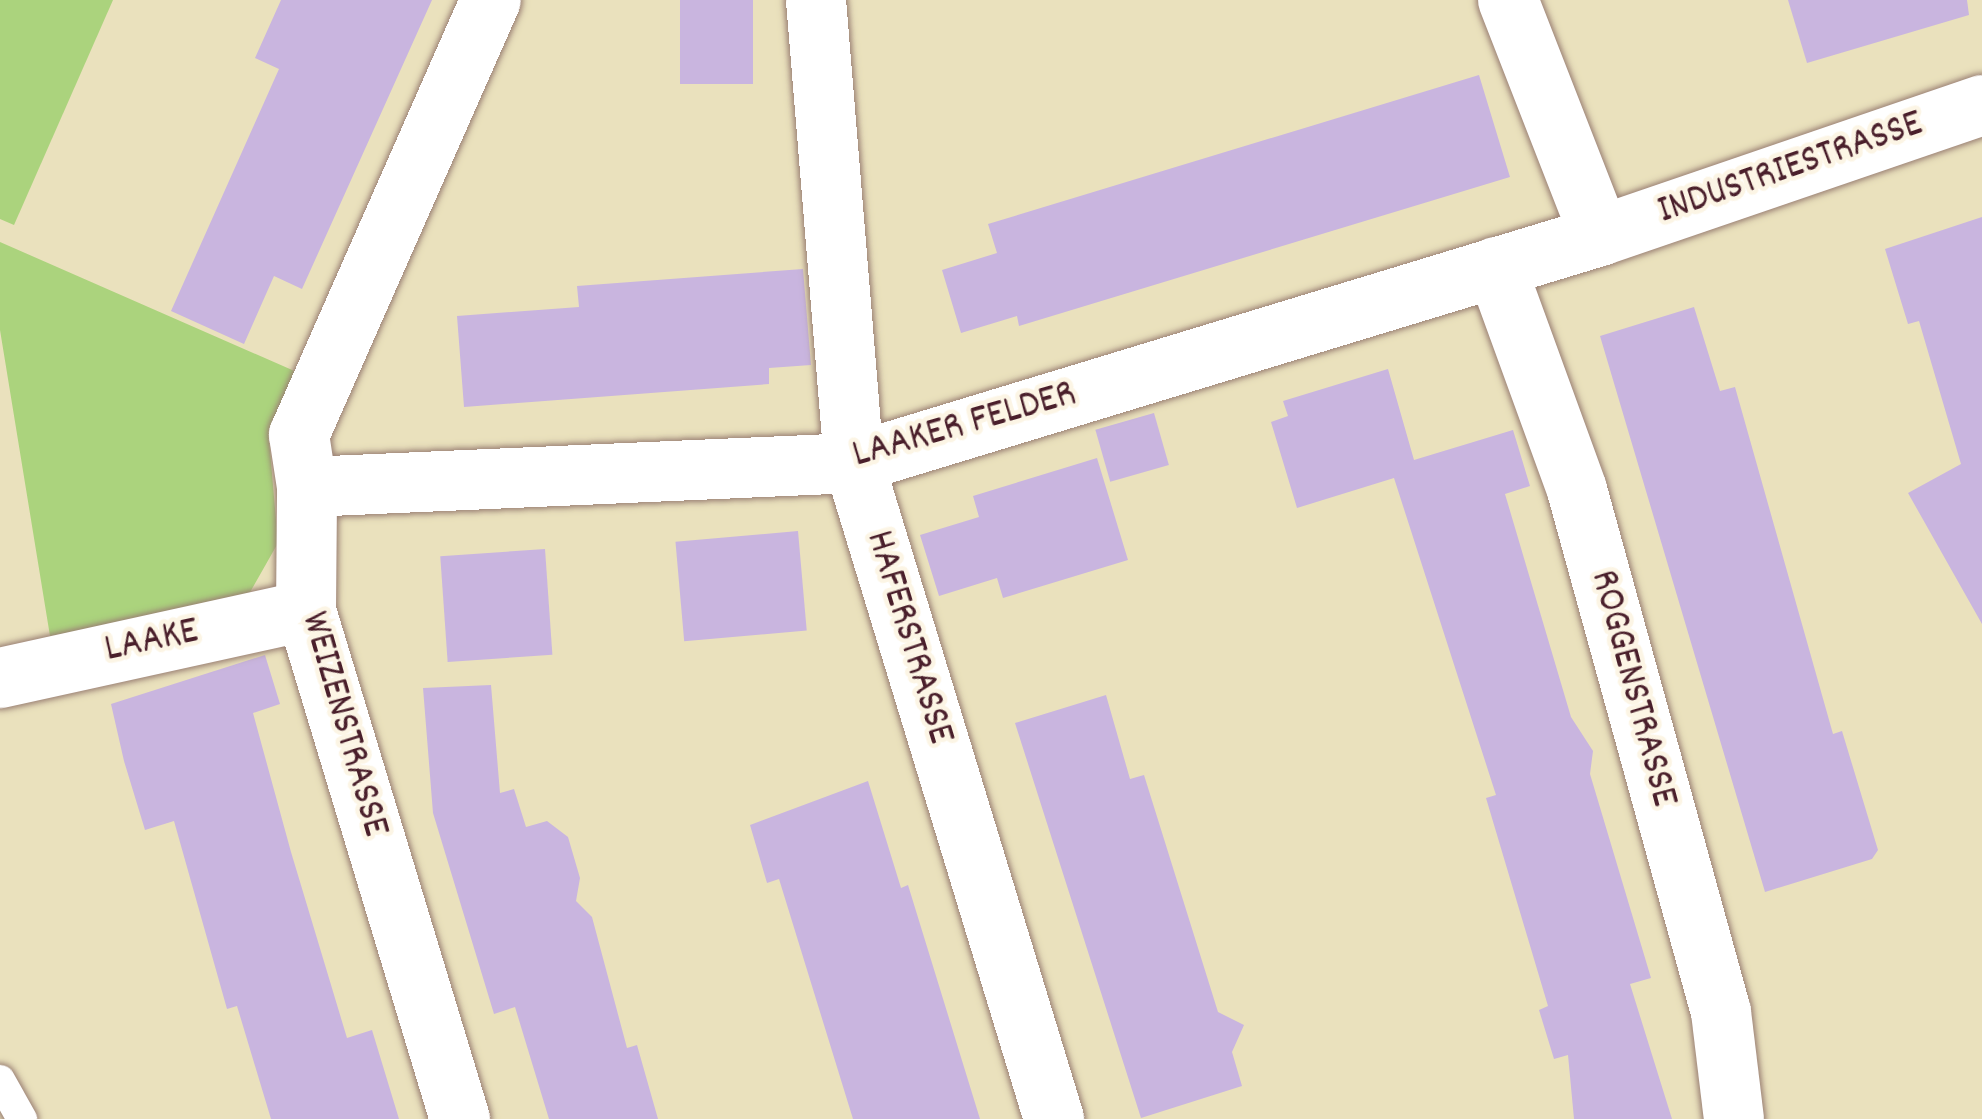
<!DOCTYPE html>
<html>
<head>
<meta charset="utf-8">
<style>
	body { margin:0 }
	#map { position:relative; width:1982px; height:1119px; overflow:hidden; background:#eae1bd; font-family:Dekko,sans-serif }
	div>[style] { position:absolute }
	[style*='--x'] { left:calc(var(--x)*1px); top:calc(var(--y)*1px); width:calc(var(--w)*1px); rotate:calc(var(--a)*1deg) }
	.green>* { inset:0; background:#abd37d }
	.building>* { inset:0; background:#c9b5df; transform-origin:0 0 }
	.roads { filter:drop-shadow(0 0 3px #9a8074) drop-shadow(0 0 3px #9a8074) }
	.lane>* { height:30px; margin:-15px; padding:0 15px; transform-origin:15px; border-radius:15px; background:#fff }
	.street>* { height:60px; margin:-30px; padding:0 30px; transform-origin:30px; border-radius:30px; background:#fff }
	span { translate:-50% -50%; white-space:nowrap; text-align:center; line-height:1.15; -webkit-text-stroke:9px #fcf5e5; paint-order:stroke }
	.street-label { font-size:39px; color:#4a1f2b }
</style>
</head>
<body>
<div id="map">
	<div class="green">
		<div style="clip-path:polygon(0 0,113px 0,14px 225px,0 219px)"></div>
		<div style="clip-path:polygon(0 242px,299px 373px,269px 439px,278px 543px,245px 601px,50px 636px,0 330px)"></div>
	</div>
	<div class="building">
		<div style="clip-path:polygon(281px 0,432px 0,302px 289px,274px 276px,244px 344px,171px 311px,279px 69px,255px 58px)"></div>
		<div style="left:680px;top:0;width:73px;height:84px"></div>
		<div style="clip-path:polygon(1788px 0,1967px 0,1969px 15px,1807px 63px)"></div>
		<div style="clip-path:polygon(1479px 75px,1510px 177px,1019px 326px,1017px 316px,961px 333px,942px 270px,997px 253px,988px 224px)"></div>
		<div style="clip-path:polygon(1982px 217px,1982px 624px,1908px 493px,1961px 464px,1919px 321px,1908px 324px,1885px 249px)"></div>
		<div style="clip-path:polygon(803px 269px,811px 365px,769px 368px,769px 384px,464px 407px,457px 316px,579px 307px,577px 286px)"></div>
		<div style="clip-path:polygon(1694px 307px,1720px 391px,1735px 387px,1833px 734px,1842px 731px,1878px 850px,1872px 859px,1765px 892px,1600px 336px)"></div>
		<div style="clip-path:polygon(1388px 369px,1414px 460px,1513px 430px,1530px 486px,1505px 494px,1571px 717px,1593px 751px,1590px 774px,1651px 978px,1630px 984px,1672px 1119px,1574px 1119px,1568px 1055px,1554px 1059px,1539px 1010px,1548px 1006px,1486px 798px,1496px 795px,1394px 478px,1297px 508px,1271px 422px,1288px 416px,1283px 401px)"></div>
		<div style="left:1154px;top:413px;width:54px;height:61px;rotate:74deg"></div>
		<div style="clip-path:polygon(1097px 458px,1128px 560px,1003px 598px,997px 578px,939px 596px,920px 535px,979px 517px,973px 496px)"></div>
		<div style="left:798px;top:531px;width:100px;height:123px;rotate:85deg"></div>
		<div style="left:545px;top:549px;width:106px;height:105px;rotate:86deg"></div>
		<div style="clip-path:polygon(265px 655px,280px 704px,253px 713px,291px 852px,347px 1038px,372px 1030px,399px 1119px,271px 1119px,237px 1006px,227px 1009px,174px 821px,145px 830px,124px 761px,111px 704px)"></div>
		<div style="clip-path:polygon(491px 685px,500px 793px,514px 789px,526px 827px,547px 821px,568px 837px,580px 878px,576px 901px,592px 917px,627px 1048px,637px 1045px,658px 1119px,549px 1119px,515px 1007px,494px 1014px,433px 813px,423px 688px)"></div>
		<div style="clip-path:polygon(1106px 695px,1130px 779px,1144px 775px,1218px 1012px,1244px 1025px,1232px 1052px,1242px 1086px,1141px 1118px,1015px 723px)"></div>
		<div style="clip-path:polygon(868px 781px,901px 888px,908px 885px,980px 1119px,853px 1119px,779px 879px,767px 883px,750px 825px)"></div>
	</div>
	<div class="roads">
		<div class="lane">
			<div style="--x:0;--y:1080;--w:45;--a:60.6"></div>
		</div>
		<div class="street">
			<div style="--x:816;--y:0;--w:465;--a:85.3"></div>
			<div style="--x:854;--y:463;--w:686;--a:73.04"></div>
			<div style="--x:1508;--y:0;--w:253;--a:68.7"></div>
			<div style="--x:1496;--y:267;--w:237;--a:70"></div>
			<div style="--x:1577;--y:490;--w:541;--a:74.58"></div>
			<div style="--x:1721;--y:1012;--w:108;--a:83.1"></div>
			<div style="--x:307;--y:487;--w:548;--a:-2.51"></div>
			<div style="--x:854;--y:463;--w:780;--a:-16.92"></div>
			<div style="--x:1600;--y:236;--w:404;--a:-18.9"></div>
			<div style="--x:0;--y:678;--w:313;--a:-12.4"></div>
			<div style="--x:460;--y:1119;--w:531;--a:-106.86"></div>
			<div style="--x:306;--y:611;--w:124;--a:-89.5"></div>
			<div style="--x:307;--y:487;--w:53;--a:-98.7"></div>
			<div style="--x:299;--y:435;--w:475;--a:-66.2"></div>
		</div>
	</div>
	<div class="street-label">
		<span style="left:1791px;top:170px;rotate:-19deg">INDUSTRIESTRASSE</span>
		<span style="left:965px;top:427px;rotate:-16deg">LAAKER FELDER</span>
		<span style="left:907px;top:638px;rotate:73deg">HAFERSTRASSE</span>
		<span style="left:152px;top:643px;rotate:-12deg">LAAKE</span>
		<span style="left:1631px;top:689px;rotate:75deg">ROGGENSTRASSE</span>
		<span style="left:342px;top:725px;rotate:74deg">WEIZENSTRASSE</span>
	</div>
</div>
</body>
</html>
